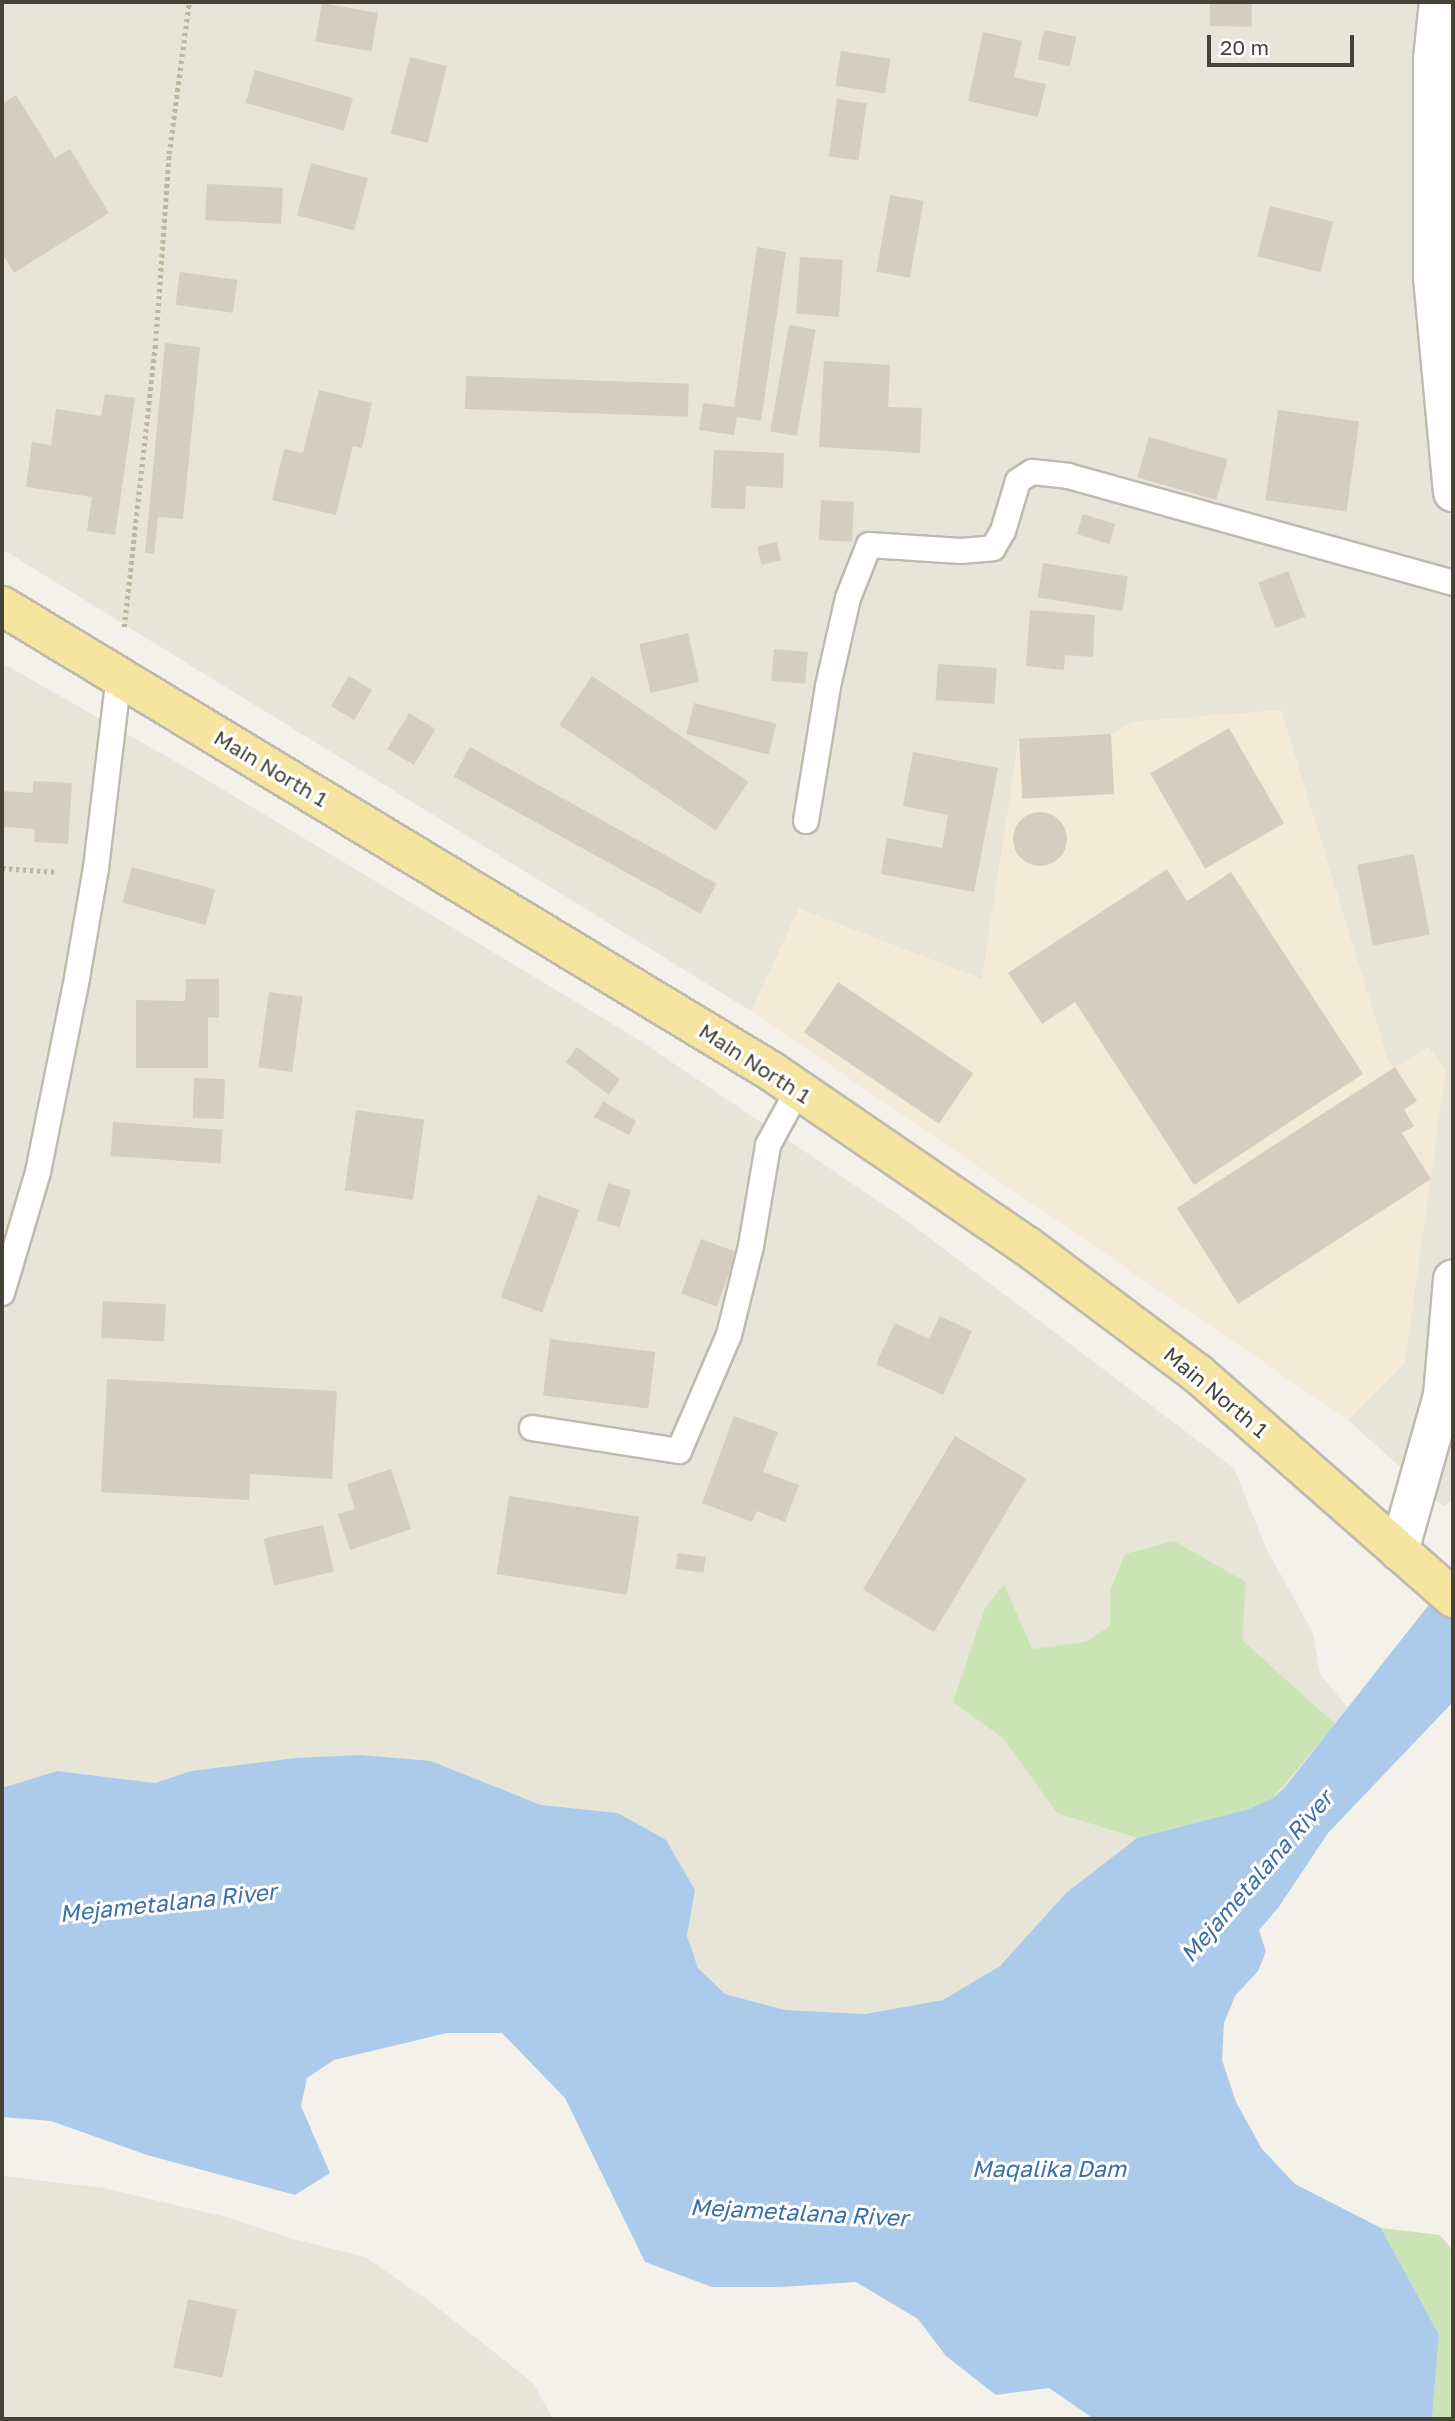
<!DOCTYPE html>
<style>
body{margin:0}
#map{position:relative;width:1455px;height:2421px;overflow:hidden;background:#f3f1ea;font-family:"Golos Text",sans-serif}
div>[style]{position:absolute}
.residential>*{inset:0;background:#e7e4d8}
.commercial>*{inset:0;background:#f3ead7}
.green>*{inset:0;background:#cbe4b6}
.water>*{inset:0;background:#accbea}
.building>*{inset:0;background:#d4cec0;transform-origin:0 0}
.round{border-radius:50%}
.path>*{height:4.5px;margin-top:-2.25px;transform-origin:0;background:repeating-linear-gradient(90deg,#bfb69f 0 3.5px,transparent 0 7px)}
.roads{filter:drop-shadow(2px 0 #bebaad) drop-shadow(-2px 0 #bebaad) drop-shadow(0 2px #bebaad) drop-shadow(0 -2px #bebaad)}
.lane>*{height:24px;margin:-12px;padding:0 12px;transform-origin:12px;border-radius:12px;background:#fff}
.street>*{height:38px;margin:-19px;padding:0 19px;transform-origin:19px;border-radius:19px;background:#fff}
.primary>*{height:38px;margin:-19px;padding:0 19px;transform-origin:19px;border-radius:19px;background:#f5e5a1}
span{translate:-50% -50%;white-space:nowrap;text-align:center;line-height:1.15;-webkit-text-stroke:6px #fff;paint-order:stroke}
.street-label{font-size:21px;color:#474238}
.water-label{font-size:23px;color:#3a70a9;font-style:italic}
.frame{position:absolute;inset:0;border:4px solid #474238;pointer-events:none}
.scale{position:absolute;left:1207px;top:35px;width:147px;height:32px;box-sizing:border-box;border:4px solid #474238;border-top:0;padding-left:9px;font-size:21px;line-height:24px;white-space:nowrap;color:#474238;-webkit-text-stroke:5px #fff;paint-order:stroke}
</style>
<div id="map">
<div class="residential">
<i style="clip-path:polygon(2px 2px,1453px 2px,1453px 1500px,1443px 1506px,1348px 1420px,1405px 1362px,1395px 1067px,1388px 1061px,1281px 710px,1132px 722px,1111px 734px,1019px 739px,982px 979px,799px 909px,751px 1011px,2px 549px)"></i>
<i style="clip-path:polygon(2px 663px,192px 771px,639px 1040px,899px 1215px,1234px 1468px,1266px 1548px,1313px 1633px,1320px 1674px,1348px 1708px,1286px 1786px,1249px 1809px,1137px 1838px,1066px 1893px,1000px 1966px,943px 2000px,865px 2014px,785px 2010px,725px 1994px,698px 1968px,687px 1936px,695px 1890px,618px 1813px,541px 1805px,431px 1761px,242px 1767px,191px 1771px,155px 1783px,57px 1771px,2px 1788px)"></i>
<i style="clip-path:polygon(2px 2176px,104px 2188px,230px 2218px,290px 2238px,365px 2257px,429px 2301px,533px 2383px,553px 2419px,2px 2419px)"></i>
</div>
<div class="commercial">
<i style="clip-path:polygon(1281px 710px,1388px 1061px,1395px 1067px,1428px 1047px,1446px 1069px,1405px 1362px,1348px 1420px,751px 1011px,799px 909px,982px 979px,1019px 739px,1111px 734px,1132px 722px)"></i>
</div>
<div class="green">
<i style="clip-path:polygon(1174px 1541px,1246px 1582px,1242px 1640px,1335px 1724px,1273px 1798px,1249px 1809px,1137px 1838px,1057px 1813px,1003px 1738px,953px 1702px,985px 1608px,1004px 1584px,1032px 1649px,1086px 1642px,1110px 1626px,1110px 1591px,1125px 1554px)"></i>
<i style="clip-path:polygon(1381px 2228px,1440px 2235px,1453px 2251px,1453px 2419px,1432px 2419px,1439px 2335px)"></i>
</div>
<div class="water">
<i style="clip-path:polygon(1453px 1574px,1453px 1702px,1328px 1833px,1278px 1908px,1259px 1930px,1266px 1952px,1258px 1971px,1235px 1996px,1224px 2023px,1222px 2060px,1236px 2102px,1262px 2149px,1295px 2184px,1381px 2228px,1439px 2335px,1432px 2419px,1094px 2419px,1049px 2388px,996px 2395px,946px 2356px,918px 2319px,856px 2282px,781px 2287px,712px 2287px,645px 2262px,565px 2098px,502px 2033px,447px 2033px,334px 2060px,307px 2078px,301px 2106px,330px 2173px,295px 2195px,147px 2155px,51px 2121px,2px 2117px,2px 1788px,57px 1771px,155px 1783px,191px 1771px,296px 1758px,361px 1755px,431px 1761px,541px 1805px,618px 1813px,666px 1840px,695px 1890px,687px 1936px,698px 1968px,725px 1994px,785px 2010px,865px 2014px,943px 2000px,1000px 1966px,1066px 1893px,1137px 1838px,1249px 1809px,1273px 1798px,1286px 1786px)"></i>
</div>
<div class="building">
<i style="left:1210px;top:2px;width:42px;height:24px;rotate:1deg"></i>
<i style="left:322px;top:3px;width:57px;height:39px;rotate:10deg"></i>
<i style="left:1044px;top:30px;width:33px;height:30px;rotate:12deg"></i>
<i style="clip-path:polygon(983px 32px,1022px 41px,1014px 77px,1046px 84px,1038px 117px,968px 101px)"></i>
<i style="left:841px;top:51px;width:50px;height:35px;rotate:9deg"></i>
<i style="left:410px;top:57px;width:38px;height:79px;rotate:14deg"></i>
<i style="left:255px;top:70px;width:102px;height:34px;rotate:16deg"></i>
<i style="clip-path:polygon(16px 95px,55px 158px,70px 149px,109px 213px,14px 273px,2px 253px,2px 104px)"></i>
<i style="left:837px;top:99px;width:30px;height:58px;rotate:8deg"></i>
<i style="left:311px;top:163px;width:59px;height:54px;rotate:15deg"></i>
<i style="left:207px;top:184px;width:76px;height:36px;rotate:3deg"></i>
<i style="left:890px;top:195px;width:34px;height:78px;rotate:10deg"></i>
<i style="left:1270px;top:206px;width:65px;height:52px;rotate:14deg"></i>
<i style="clip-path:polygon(757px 247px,786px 252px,761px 421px,737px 417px,734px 435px,699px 430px,703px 403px,734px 407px)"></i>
<i style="left:800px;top:257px;width:43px;height:57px;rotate:4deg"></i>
<i style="left:180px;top:272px;width:58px;height:33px;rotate:8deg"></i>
<i style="left:789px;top:325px;width:27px;height:108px;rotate:10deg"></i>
<i style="clip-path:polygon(165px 343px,200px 347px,183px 519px,158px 517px,154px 554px,145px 553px)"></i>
<i style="clip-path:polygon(824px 361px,890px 365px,888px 407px,922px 408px,920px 453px,819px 447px)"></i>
<i style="left:466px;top:376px;width:223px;height:33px;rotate:2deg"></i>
<i style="clip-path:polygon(319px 390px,372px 403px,362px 448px,353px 446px,336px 515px,272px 500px,284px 449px,303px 453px)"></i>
<i style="clip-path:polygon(105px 394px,135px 398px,115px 535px,87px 531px,92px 497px,26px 487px,32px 442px,51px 445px,56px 409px,101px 416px)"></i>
<i style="left:1278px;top:410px;width:82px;height:91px;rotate:8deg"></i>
<i style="left:1149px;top:437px;width:82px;height:42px;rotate:16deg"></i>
<i style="clip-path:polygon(714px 450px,784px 453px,783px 488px,746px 486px,745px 509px,711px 508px)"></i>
<i style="left:821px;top:500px;width:33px;height:40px;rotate:3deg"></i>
<i style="left:1083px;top:514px;width:34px;height:21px;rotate:17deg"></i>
<i style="left:777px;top:542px;width:19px;height:20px;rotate:78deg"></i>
<i style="left:1043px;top:563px;width:86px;height:35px;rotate:9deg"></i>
<i style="left:1288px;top:571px;width:49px;height:32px;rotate:69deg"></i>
<i style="clip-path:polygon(1030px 610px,1095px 615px,1093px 657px,1065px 655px,1064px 670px,1026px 666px)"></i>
<i style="left:688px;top:633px;width:50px;height:50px;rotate:77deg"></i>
<i style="left:774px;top:649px;width:34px;height:32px;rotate:5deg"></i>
<i style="left:938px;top:664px;width:59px;height:36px;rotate:4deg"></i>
<i style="left:349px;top:676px;width:27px;height:35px;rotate:31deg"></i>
<i style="left:592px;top:676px;width:189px;height:59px;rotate:34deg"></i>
<i style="left:694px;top:703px;width:85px;height:32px;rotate:14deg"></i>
<i style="left:409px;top:713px;width:31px;height:42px;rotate:31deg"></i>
<i style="left:1229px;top:728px;width:110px;height:91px;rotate:60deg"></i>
<i style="left:1111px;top:734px;width:60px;height:92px;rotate:87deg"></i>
<i style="left:470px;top:747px;width:282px;height:34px;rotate:29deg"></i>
<i style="clip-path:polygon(913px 752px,998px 768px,974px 892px,881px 874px,887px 838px,942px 848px,948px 815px,903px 806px)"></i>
<i style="clip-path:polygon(33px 781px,72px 783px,68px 844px,34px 842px,35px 829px,2px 827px,2px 791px,33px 793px)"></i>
<i class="round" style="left:1013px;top:812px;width:54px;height:54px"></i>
<i style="left:1414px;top:854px;width:82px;height:58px;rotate:79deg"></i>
<i style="left:132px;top:867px;width:86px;height:37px;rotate:15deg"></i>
<i style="clip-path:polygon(1167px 869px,1187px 901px,1231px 872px,1363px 1074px,1194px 1185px,1075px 1002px,1042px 1024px,1008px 973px)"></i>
<i style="clip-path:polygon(186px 979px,219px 979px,219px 1018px,208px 1017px,208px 1068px,136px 1068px,136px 1000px,185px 1001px)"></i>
<i style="left:838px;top:982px;width:163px;height:61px;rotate:34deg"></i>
<i style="left:269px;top:992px;width:34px;height:76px;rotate:8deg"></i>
<i style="left:577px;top:1047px;width:54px;height:19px;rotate:37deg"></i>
<i style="clip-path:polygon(1395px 1067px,1417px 1101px,1404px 1110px,1414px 1126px,1402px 1133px,1431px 1179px,1238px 1304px,1177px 1208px)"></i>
<i style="left:194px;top:1078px;width:31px;height:40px;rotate:2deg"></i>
<i style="clip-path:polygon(603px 1101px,636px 1121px,629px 1135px,594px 1117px)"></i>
<i style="left:356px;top:1110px;width:69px;height:81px;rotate:8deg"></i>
<i style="left:113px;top:1122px;width:110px;height:34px;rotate:4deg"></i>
<i style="left:608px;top:1183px;width:24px;height:39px;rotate:17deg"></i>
<i style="left:538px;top:1195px;width:44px;height:109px;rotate:20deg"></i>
<i style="left:701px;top:1239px;width:38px;height:58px;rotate:20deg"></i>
<i style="left:103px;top:1301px;width:63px;height:37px;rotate:3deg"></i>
<i style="clip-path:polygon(940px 1316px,972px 1331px,943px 1395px,876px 1364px,895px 1323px,929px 1339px)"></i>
<i style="left:550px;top:1339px;width:106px;height:57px;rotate:7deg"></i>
<i style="clip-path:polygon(107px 1379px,337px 1391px,332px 1479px,250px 1474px,249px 1500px,101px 1492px)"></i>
<i style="clip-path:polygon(734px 1416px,778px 1432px,763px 1472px,799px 1485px,785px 1522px,757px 1511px,752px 1522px,702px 1503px)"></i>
<i style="left:955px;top:1436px;width:83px;height:179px;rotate:31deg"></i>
<i style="clip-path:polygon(391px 1469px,411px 1529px,350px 1550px,338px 1514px,355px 1509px,347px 1484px)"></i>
<i style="left:509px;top:1496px;width:132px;height:79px;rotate:9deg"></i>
<i style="left:323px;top:1525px;width:48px;height:61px;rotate:77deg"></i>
<i style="left:678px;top:1553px;width:28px;height:16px;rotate:8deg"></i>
<i style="left:188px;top:2299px;width:50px;height:70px;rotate:12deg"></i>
</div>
<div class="path">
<i style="left:124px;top:627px;width:281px;rotate:-83.7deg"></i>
<i style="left:155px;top:348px;width:195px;rotate:-85.9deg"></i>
<i style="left:169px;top:154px;width:153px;rotate:-82.5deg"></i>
<i style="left:2px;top:868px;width:55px;rotate:4.2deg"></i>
</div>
<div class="roads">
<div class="lane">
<i style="left:806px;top:821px;width:137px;rotate:-80.7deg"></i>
<i style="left:828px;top:686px;width:90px;rotate:-77.2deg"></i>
<i style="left:848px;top:598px;width:57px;rotate:-68.4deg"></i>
<i style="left:869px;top:545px;width:92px;rotate:3.7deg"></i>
<i style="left:961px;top:551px;width:32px;rotate:-5deg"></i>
<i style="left:993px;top:548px;width:20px;rotate:-60deg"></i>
<i style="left:1003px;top:531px;width:52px;rotate:-73.3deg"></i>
<i style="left:1018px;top:481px;width:17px;rotate:-33deg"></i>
<i style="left:1032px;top:472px;width:36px;rotate:6deg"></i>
<i style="left:1068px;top:476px;width:400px;rotate:15.5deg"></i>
<i style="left:2px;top:1293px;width:126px;rotate:-73.4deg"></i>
<i style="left:38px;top:1172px;width:198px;rotate:-78.6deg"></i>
<i style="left:77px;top:978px;width:112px;rotate:-80.2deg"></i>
<i style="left:96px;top:868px;width:193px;rotate:-83.2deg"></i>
<i style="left:532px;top:1428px;width:149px;rotate:8.9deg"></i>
<i style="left:679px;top:1451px;width:126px;rotate:-66.7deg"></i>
<i style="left:729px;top:1335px;width:92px;rotate:-76.1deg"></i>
<i style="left:751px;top:1246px;width:102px;rotate:-80.4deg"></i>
<i style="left:768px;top:1145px;width:63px;rotate:-61.4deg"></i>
</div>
<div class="street">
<i style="left:1439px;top:2px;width:57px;rotate:96deg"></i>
<i style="left:1433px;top:59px;width:218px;rotate:90deg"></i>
<i style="left:1433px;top:277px;width:216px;rotate:84.7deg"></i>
<i style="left:1399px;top:1551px;width:161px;rotate:-74.2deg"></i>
<i style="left:1443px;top:1396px;width:117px;rotate:-85.1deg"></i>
</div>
<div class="primary">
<i style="left:2px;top:606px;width:899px;rotate:31.16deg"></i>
<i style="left:771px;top:1071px;width:310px;rotate:34.4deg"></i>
<i style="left:1027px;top:1246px;width:212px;rotate:36.8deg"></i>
<i style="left:1197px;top:1373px;width:341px;rotate:41.3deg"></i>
</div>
</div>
<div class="street-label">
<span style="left:271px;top:768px;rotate:31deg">Main North 1</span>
<span style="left:755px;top:1063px;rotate:33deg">Main North 1</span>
<span style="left:1216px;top:1392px;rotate:40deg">Main North 1</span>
</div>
<div class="water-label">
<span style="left:1256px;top:1876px;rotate:-49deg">Mejametalana River</span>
<span style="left:168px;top:1902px;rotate:-6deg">Mejametalana River</span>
<span style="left:1049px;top:2168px">Maqalika Dam</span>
<span style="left:799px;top:2212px;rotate:3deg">Mejametalana River</span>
</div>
<div class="frame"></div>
<div class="scale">20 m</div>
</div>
